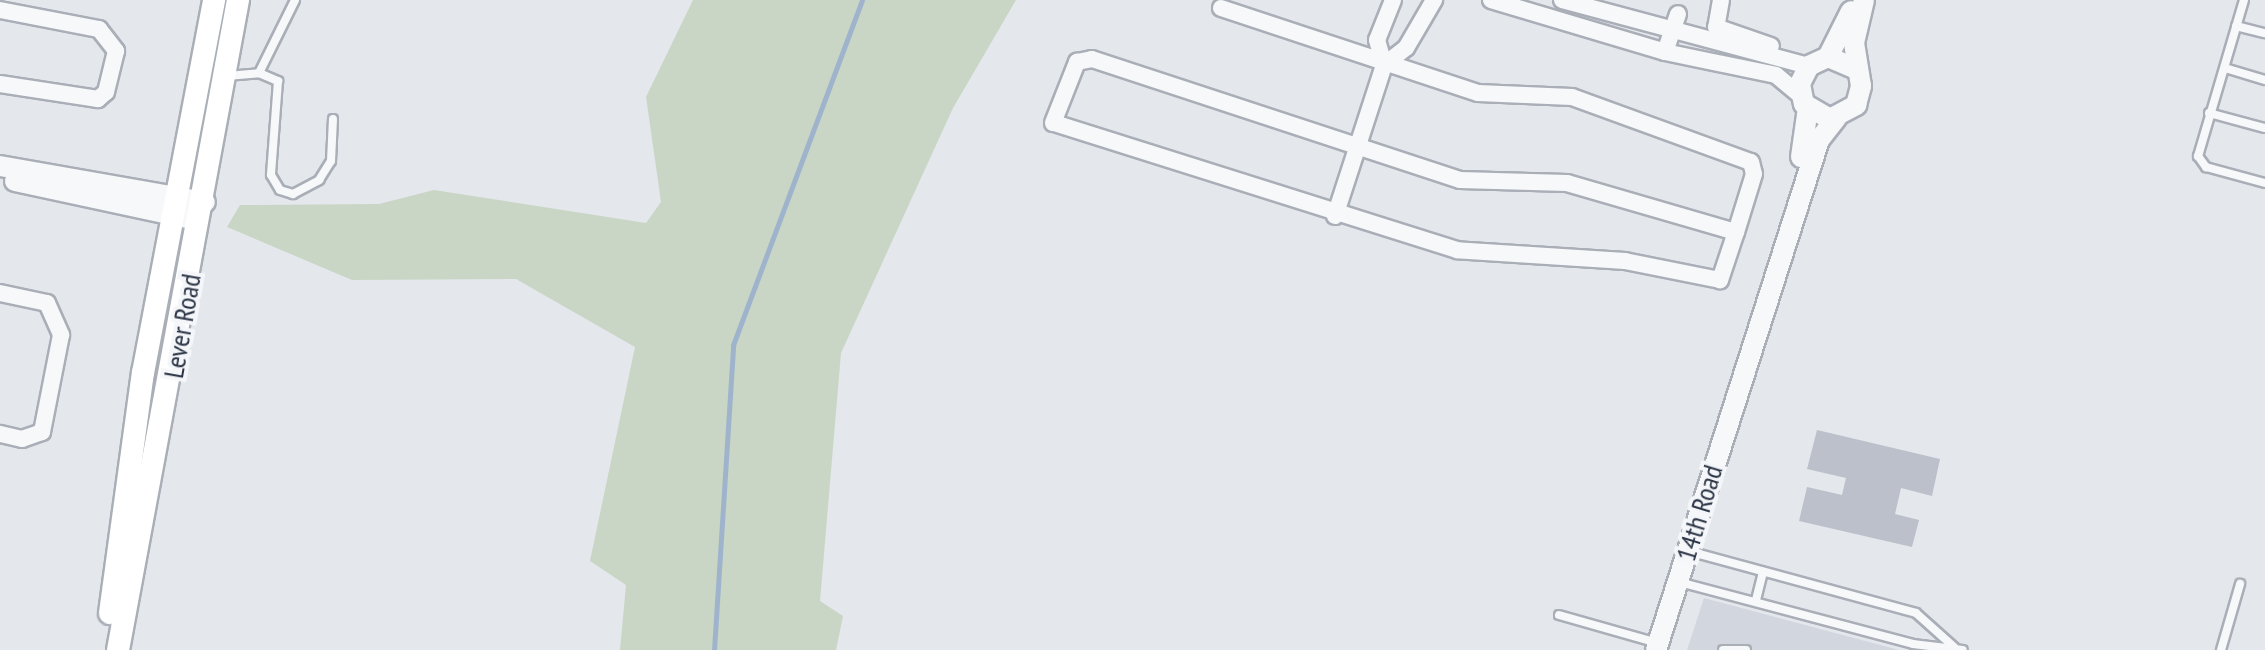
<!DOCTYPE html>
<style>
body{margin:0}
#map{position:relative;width:2265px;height:650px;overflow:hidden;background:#e4e7ec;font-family:"PT Sans Narrow",sans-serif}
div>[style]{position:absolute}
.built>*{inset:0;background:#d2d6de}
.green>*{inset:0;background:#c9d6c5}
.stream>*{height:5px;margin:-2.5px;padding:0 2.5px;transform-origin:2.5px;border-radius:2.5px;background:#9fb4cc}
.building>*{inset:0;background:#bbc0ca}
.roads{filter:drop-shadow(2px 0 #a9aeb7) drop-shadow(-2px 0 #a9aeb7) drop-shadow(0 2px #a9aeb7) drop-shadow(0 -2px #a9aeb7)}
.service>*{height:8px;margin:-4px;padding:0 4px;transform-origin:4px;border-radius:4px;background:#f7f8fa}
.minor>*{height:16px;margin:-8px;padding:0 8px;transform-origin:8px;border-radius:8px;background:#f7f8fa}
.tertiary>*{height:20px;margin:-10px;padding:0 10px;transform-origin:10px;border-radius:10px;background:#f7f8fa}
.secondary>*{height:22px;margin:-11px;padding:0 11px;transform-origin:11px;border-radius:11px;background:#fff}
span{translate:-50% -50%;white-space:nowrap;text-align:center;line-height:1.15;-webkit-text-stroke:8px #f4f6f9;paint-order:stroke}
.street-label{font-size:28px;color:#2b3445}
</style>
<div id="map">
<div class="built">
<i style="clip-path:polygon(1704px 598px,1899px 650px,1687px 650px)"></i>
</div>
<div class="green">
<i style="clip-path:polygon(693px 0,1016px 0,953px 108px,841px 353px,820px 601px,843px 616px,836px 650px,620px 650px,626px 585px,590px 561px,635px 347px,516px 279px,352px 280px,227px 227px,240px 205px,379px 204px,434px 190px,646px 223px,661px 202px,646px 97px)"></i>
</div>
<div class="stream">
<i style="left:714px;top:650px;width:306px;rotate:-86.4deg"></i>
<i style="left:733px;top:345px;width:368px;rotate:-69.5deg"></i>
</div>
<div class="building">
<i style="clip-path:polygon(1817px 430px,1940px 459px,1932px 496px,1901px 488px,1895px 514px,1919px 520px,1912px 547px,1799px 521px,1807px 487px,1842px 495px,1846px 478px,1807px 469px)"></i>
</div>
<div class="roads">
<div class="service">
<i style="left:2244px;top:0;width:163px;rotate:106.4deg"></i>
<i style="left:2198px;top:156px;width:14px;rotate:54deg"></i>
<i style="left:2206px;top:167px;width:61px;rotate:15.2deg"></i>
<i style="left:2236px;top:26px;width:30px;rotate:14deg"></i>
<i style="left:2225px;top:68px;width:42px;rotate:16.7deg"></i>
<i style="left:259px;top:73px;width:21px;rotate:23deg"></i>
<i style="left:278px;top:81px;width:94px;rotate:94.3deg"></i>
<i style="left:271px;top:175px;width:17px;rotate:59deg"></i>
<i style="left:280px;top:190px;width:14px;rotate:17deg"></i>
<i style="left:293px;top:194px;width:30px;rotate:-28deg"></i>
<i style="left:319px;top:180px;width:22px;rotate:-58deg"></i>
<i style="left:331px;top:161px;width:42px;rotate:-87.3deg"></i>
<i style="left:227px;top:76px;width:32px;rotate:-5deg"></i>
<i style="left:259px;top:73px;width:81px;rotate:-63.7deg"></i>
<i style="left:2209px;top:113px;width:58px;rotate:15deg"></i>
<i style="left:1688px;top:551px;width:236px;rotate:15.2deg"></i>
<i style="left:1916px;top:613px;width:51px;rotate:41.8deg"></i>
<i style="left:1679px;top:582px;width:242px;rotate:14.8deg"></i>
<i style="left:1913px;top:644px;width:50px;rotate:6.8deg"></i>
<i style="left:1756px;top:600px;width:29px;rotate:-76deg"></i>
<i style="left:1559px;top:615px;width:103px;rotate:15.8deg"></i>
<i style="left:1723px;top:650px;width:23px"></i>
<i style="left:2221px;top:650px;width:69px;rotate:-73.9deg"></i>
</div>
<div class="minor">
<i style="left:1393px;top:0;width:43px;rotate:111.8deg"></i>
<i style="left:1377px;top:40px;width:26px;rotate:74deg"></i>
<i style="left:1384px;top:65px;width:28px;rotate:-38deg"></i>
<i style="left:1406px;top:48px;width:56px;rotate:-59.7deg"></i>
<i style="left:1491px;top:0;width:182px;rotate:16.6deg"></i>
<i style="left:1665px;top:52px;width:113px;rotate:11.7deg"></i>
<i style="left:1776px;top:75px;width:31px;rotate:40deg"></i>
<i style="left:1562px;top:0;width:256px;rotate:15deg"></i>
<i style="left:1721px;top:0;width:27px;rotate:100deg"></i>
<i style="left:1716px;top:27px;width:58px;rotate:19.1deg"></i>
<i style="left:1221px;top:8px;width:271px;rotate:18.3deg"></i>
<i style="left:1478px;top:93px;width:94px;rotate:2.4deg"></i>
<i style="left:1572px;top:97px;width:190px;rotate:20deg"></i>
<i style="left:1751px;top:162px;width:12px;rotate:76deg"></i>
<i style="left:1754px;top:174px;width:61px;rotate:107.2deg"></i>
<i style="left:1736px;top:232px;width:51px;rotate:108.4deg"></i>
<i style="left:1720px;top:280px;width:97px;rotate:-168.7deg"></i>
<i style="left:1625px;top:261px;width:168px;rotate:-176.3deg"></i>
<i style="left:1457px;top:250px;width:423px;rotate:-162.5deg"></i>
<i style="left:1053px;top:123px;width:66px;rotate:-68.5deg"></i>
<i style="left:1077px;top:62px;width:15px;rotate:-11deg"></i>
<i style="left:1092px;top:59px;width:387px;rotate:18.2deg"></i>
<i style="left:1460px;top:180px;width:107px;rotate:1.6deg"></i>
<i style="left:1567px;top:183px;width:176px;rotate:16.2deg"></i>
<i style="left:0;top:10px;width:101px;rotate:10.9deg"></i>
<i style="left:99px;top:29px;width:28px;rotate:52deg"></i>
<i style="left:116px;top:51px;width:42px;rotate:103.7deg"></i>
<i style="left:106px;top:92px;width:11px;rotate:139deg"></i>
<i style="left:98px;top:99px;width:99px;rotate:-171.3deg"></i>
<i style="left:1665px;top:52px;width:40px;rotate:-71.1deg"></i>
<i style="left:1335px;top:216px;width:159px;rotate:-72deg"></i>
<i style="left:0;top:293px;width:48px;rotate:12deg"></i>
<i style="left:47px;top:303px;width:35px;rotate:66deg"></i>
<i style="left:61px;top:335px;width:99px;rotate:101.1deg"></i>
<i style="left:42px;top:432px;width:21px;rotate:161deg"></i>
<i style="left:22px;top:439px;width:23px;rotate:-167deg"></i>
</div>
<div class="tertiary">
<i style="left:1828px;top:57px;width:51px;rotate:-63.4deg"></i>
<i style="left:1854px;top:68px;width:28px;rotate:-157deg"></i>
<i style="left:1828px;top:57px;width:21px;rotate:155deg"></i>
<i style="left:1809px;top:66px;width:20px;rotate:117deg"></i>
<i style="left:1800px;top:84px;width:20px;rotate:79deg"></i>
<i style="left:1804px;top:104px;width:30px;rotate:30deg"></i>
<i style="left:1830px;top:119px;width:30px;rotate:-28deg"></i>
<i style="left:1856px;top:105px;width:20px;rotate:-75deg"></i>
<i style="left:1861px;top:86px;width:44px;rotate:-99.2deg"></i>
<i style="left:1854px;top:43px;width:44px;rotate:-76.9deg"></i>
<i style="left:1801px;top:157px;width:49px;rotate:-81.9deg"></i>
<i style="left:0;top:166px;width:208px;rotate:10deg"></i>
<i style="left:15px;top:181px;width:176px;rotate:12.1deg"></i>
<i style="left:1656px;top:650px;width:535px;rotate:-72.28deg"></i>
<i style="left:1819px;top:140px;width:28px;rotate:-52deg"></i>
</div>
<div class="secondary">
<i style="left:110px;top:613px;width:242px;rotate:-82.2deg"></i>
<i style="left:143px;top:373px;width:380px;rotate:-79.2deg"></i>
<i style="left:118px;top:650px;width:661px;rotate:-79.54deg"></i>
</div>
</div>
<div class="street-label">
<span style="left:182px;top:326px;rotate:-80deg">Lever Road</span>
<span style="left:1699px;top:513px;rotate:-73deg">14th Road</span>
</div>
</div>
